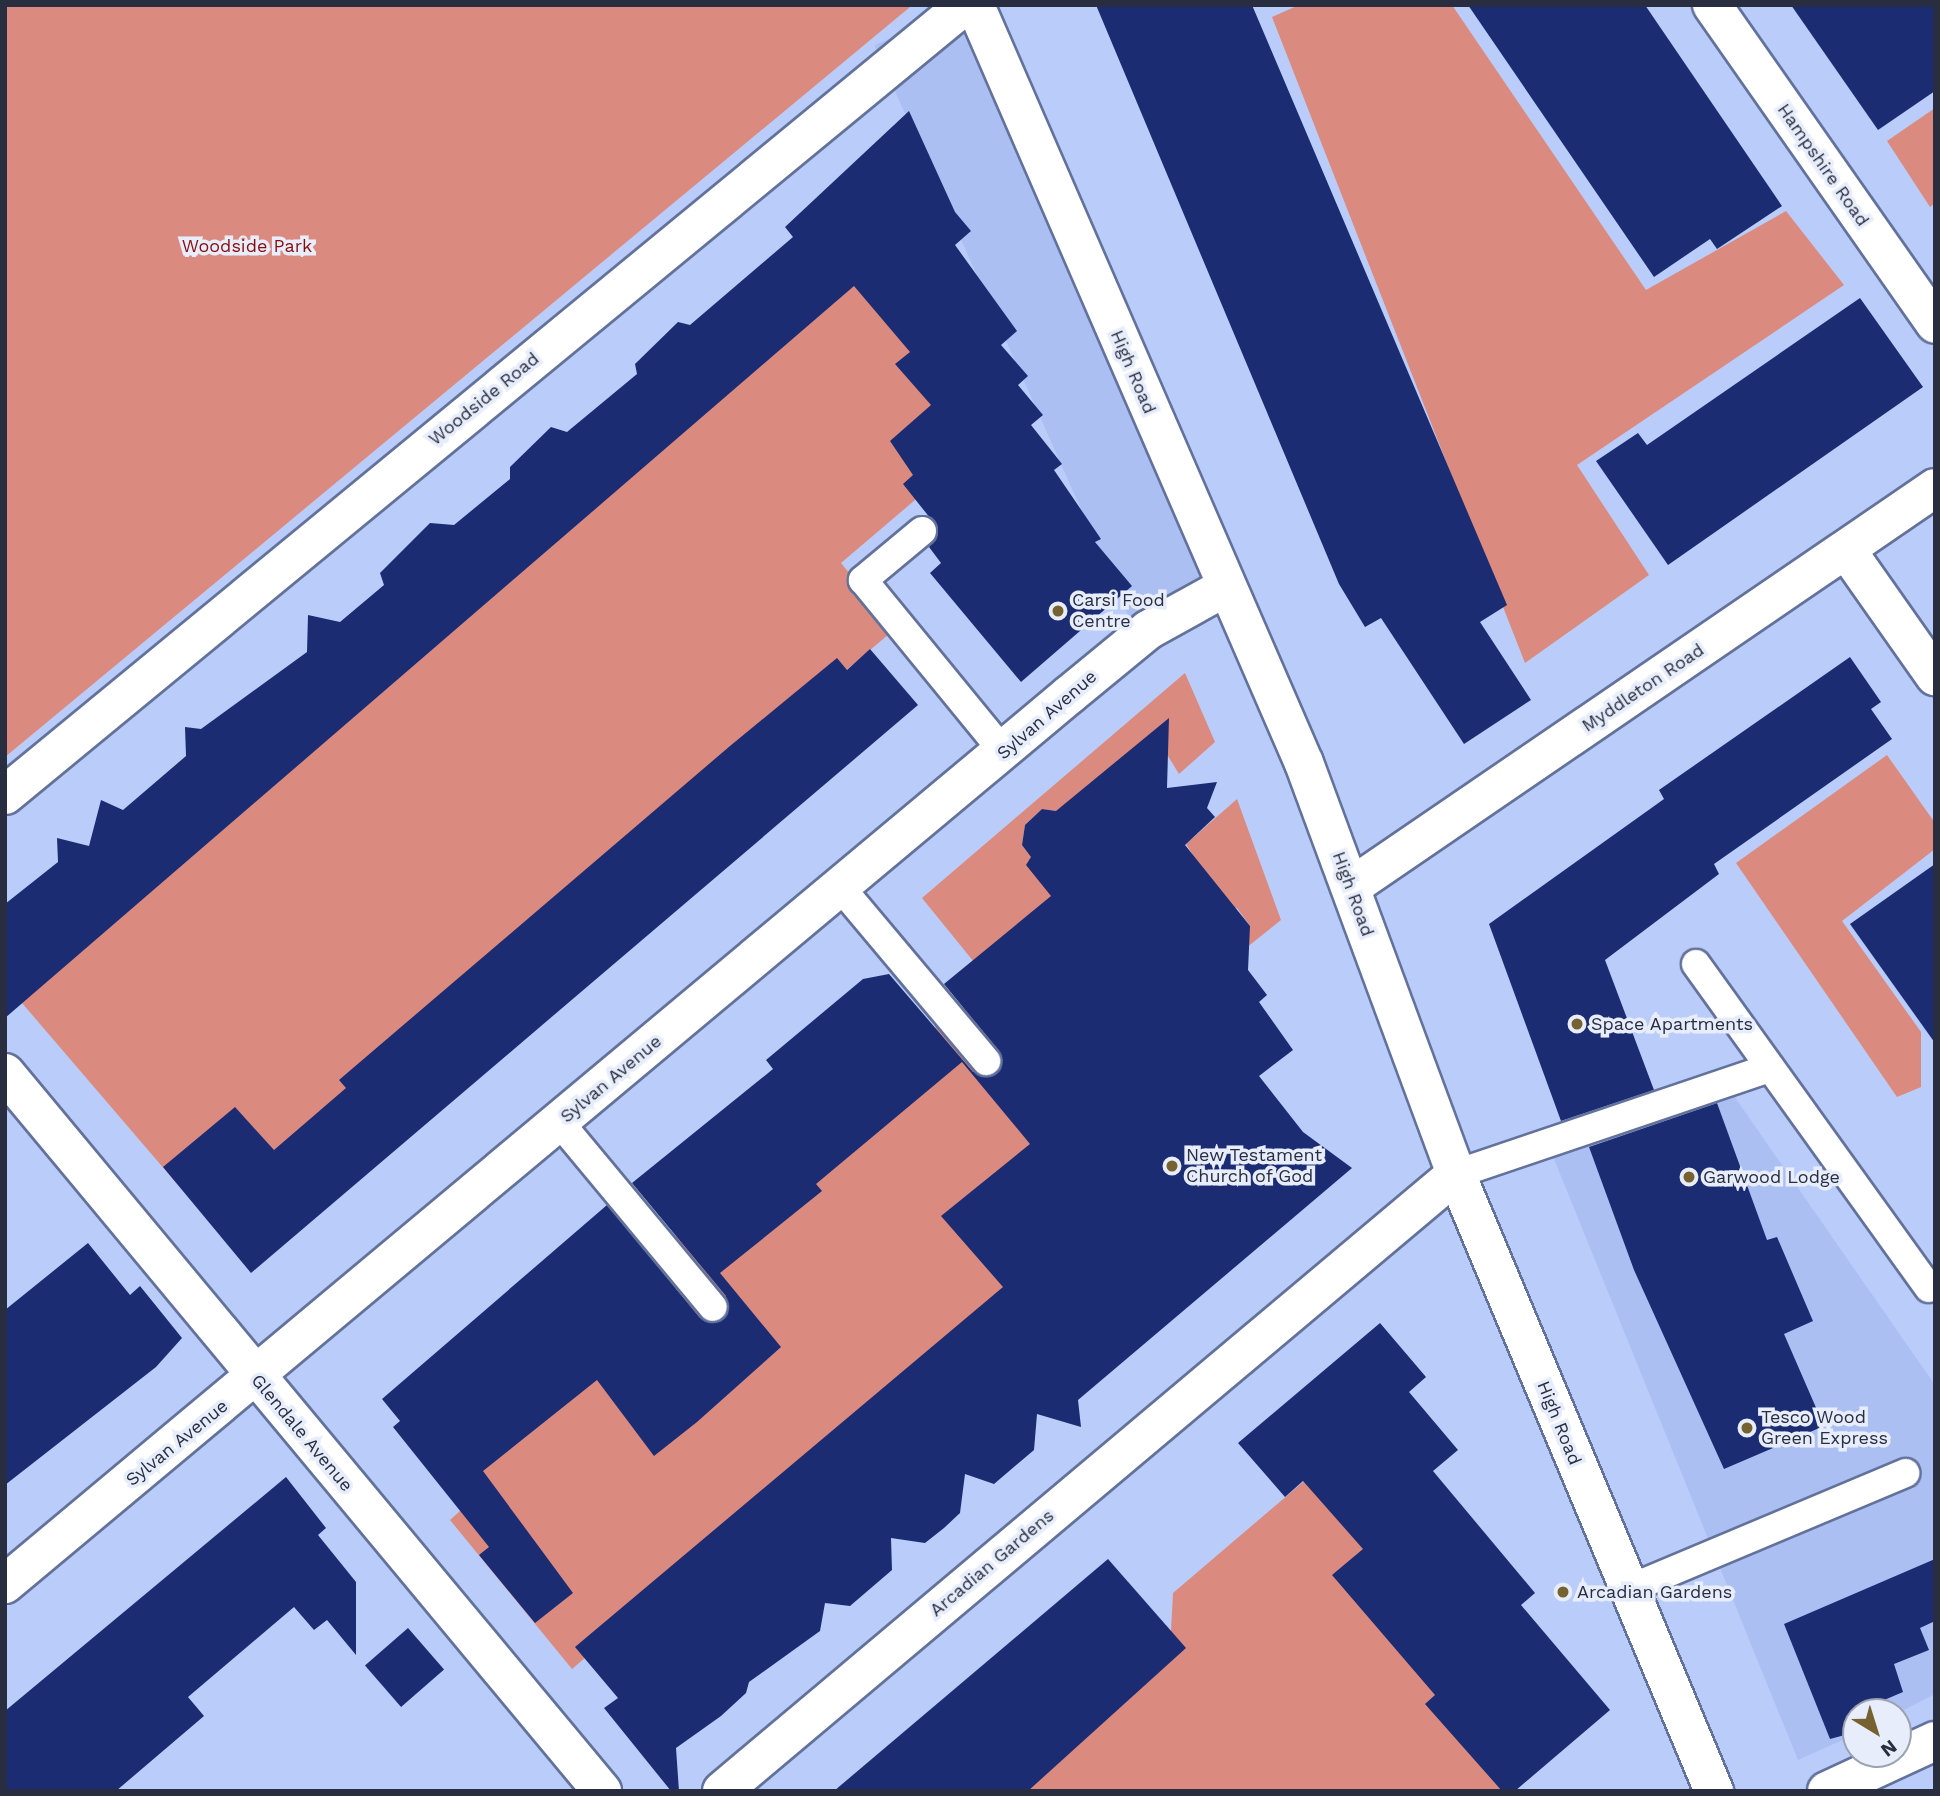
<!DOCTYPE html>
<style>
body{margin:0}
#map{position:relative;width:1940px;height:1796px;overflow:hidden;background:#baccf9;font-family:"Work Sans",sans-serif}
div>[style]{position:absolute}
.built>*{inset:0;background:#abbff3;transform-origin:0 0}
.green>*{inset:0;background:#db8a7f}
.building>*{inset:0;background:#1b2c73;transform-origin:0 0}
.roads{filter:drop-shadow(2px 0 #63729b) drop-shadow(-2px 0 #63729b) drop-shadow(0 2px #63729b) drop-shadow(0 -2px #63729b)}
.service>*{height:28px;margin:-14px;padding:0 14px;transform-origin:14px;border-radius:14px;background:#fff}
.minor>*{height:38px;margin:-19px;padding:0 19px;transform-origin:19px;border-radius:19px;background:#fff}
.primary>*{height:38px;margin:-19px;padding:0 19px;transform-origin:19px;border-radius:19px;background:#fff}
.dots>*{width:19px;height:19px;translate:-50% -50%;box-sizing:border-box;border:4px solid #e8edfb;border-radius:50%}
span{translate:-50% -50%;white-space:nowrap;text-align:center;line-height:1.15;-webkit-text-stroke:7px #e8edfb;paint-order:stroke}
.street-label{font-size:18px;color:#282e40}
.park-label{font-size:18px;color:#870d0c}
.poi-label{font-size:18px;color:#282e40}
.left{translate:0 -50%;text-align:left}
.frame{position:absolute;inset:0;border:7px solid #282e40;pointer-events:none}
.north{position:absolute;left:1842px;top:1698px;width:70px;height:70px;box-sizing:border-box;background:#e8edfb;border:2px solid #9ba1b0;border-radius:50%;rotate:142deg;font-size:19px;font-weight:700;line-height:28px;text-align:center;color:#282e40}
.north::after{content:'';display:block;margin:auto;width:24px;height:32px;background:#766231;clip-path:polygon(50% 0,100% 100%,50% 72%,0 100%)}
</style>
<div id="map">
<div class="built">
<i style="left:965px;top:5px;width:638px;height:99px;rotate:66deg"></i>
<i style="clip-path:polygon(1734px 1096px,1935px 1385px,1935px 1694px,1898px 1713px,1856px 1712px,1856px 1734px,1798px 1760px,1554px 1159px,1562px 1137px)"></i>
</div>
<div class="green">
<i style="clip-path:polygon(5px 5px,909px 5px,910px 7px,5px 757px)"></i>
<i style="clip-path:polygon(1299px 5px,1452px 5px,1646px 290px,1786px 211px,1844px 285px,1577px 465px,1649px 575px,1525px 663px,1272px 17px)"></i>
<i style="clip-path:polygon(1935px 108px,1935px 203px,1930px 207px,1887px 141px)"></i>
<i style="clip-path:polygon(841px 270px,896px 325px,941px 407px,930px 476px,915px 500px,841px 563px,895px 629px,202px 1213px,16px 996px)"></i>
<i style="clip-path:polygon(1185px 673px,1215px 742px,1179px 774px,1157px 738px,1056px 811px,1042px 809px,1025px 825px,1022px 845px,1074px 911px,1015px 1291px,572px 1669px,450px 1520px,469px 1503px,421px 1441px,991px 983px,922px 898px)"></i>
<i style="clip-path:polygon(1887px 755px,1935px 823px,1935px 849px,1842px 921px,1921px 1032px,1921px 1087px,1897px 1097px,1736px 863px)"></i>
<i style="clip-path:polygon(1237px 799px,1281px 920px,1236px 956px,1250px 926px,1237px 908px,1227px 910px,1186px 844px)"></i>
<i style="clip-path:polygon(1344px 1447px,1514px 1791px,983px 1791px,1171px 1631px,1173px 1593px)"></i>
</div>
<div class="building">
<i style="clip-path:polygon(1096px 5px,1252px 5px,1507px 605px,1480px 622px,1531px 700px,1464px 744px,1381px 618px,1365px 627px,1339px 584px)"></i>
<i style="clip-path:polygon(1468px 5px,1645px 5px,1782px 206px,1717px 249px,1710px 239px,1654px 277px)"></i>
<i style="clip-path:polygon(1791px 5px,1935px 5px,1935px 91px,1878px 130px)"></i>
<i style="clip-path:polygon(909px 111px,955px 212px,971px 231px,955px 245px,1017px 331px,1001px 345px,1028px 376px,1018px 385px,1043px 415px,1031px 425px,1062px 464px,1054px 470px,1101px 539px,1095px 542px,1132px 586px,1021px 682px,930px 573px,941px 563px,929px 547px,938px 528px,903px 484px,913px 475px,890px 441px,931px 405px,895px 364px,910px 352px,854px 286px,5px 1018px,5px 904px,58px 862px,57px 838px,89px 846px,101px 800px,123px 810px,186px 756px,185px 727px,201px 729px,307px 652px,308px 615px,340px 622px,384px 585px,380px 573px,430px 523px,454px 525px,510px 479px,510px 467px,551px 427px,567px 432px,637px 374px,635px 364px,678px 322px,690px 325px,793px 237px,785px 227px)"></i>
<i style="clip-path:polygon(1860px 298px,1923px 387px,1668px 565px,1596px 461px,1638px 433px,1647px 445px)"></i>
<i style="clip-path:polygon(870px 649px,918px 705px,251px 1273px,163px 1167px,235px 1107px,274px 1150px,346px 1088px,339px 1080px,730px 746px,837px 658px,847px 670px)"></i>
<i style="clip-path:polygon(1850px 657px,1881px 702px,1871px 709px,1892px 739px,1714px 864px,1719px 874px,1605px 960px,1654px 1090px,1561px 1121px,1489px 924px,1664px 799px,1659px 790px)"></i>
<i style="clip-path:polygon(1169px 718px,1167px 788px,1217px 782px,1207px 808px,1215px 817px,1185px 845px,1250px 926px,1248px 970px,1267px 995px,1259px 1002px,1293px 1050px,1259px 1076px,1303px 1132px,1352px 1168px,1078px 1400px,1081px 1427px,1037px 1414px,1034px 1450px,994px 1484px,965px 1474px,960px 1513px,944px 1528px,925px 1543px,891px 1538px,892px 1570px,850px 1606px,825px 1603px,820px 1631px,749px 1682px,746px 1693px,721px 1716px,676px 1748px,679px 1791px,671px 1791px,604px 1708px,618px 1698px,575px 1647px,1003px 1287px,941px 1216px,1030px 1144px,962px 1062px,816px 1184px,822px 1191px,720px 1273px,781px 1347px,697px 1422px,654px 1456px,597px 1380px,483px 1471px,573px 1593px,535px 1623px,479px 1555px,489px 1547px,393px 1427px,400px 1421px,382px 1399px,607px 1205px,700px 1318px,724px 1319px,726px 1296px,632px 1183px,773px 1069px,766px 1060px,863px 979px,889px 974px,973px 1072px,997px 1073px,999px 1051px,944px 984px,1051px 896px,1026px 865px,1031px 857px,1022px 845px,1025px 825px,1042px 809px,1056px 811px)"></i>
<i style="clip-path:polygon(1935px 864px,1935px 1043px,1850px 924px)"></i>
<i style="clip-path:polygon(1717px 1103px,1767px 1240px,1777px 1237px,1813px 1321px,1784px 1334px,1824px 1426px,1724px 1469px,1634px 1270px,1589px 1147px)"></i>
<i style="clip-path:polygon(88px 1243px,130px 1295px,140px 1286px,182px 1338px,156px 1367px,5px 1485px,5px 1310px)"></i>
<i style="clip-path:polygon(1380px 1323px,1426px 1377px,1409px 1392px,1458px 1450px,1433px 1471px,1535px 1593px,1521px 1605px,1610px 1710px,1515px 1791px,1502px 1791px,1425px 1704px,1435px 1695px,1332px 1575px,1363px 1549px,1303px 1481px,1285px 1497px,1238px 1443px)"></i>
<i style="clip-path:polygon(286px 1477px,326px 1528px,318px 1535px,356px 1582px,356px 1655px,327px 1620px,314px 1630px,294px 1607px,188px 1697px,204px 1716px,116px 1791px,5px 1791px,5px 1711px)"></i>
<i style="clip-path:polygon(1108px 1559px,1186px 1648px,1028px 1791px,834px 1791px)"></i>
<i style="clip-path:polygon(1935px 1559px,1935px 1621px,1920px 1628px,1929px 1650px,1894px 1664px,1903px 1692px,1856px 1712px,1856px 1732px,1830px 1739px,1784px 1624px)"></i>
<i style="left:408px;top:1628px;width:55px;height:57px;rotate:49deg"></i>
</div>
<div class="roads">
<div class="service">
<i style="left:922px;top:531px;width:77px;rotate:140.3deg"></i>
<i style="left:863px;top:580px;width:222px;rotate:50.7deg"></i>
<i style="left:841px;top:888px;width:226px;rotate:50deg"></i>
<i style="left:1696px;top:964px;width:399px;rotate:54.3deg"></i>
<i style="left:560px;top:1123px;width:239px;rotate:50.3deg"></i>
<i style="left:1456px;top:1174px;width:331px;rotate:-18.7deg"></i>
<i style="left:1627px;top:1590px;width:302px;rotate:-22.8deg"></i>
</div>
<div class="minor">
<i style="left:1712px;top:5px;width:389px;rotate:55deg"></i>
<i style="left:1847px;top:551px;width:153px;rotate:54.9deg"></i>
<i style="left:5px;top:795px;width:1243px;rotate:-39.45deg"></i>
<i style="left:1351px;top:887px;width:707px;rotate:-34.34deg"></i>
<i style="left:5px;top:1073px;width:934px;rotate:50.26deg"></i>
<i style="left:5px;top:1584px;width:1387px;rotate:-39.88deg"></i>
<i style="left:1069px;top:695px;width:102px;rotate:-39.4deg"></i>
<i style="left:1148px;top:630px;width:89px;rotate:-28.9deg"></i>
<i style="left:722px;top:1791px;width:959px;rotate:-40.05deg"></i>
<i style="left:1827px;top:1791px;width:119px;rotate:-24.8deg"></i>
</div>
<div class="primary">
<i style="left:975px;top:5px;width:826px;rotate:66.54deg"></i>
<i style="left:1304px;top:763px;width:438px;rotate:69.7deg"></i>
<i style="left:1456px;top:1174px;width:669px;rotate:67.31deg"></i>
</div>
</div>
<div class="dots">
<i style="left:1058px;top:611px;background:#766231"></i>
<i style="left:1577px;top:1024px;background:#766231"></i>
<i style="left:1172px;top:1166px;background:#766231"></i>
<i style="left:1689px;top:1177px;background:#766231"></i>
<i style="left:1747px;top:1428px;background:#766231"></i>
<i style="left:1563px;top:1592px;background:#766231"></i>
</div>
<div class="street-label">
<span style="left:1823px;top:165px;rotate:55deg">Hampshire Road</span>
<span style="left:1133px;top:372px;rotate:67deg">High Road</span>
<span style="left:484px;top:399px;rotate:-39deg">Woodside Road</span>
<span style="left:1643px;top:688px;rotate:-34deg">Myddleton Road</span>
<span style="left:1047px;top:715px;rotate:-41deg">Sylvan Avenue</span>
<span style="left:1353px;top:894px;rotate:70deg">High Road</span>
<span style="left:611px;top:1079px;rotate:-40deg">Sylvan Avenue</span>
<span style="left:1559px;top:1423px;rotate:68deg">High Road</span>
<span style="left:302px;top:1433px;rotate:50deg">Glendale Avenue</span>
<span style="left:177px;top:1443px;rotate:-39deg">Sylvan Avenue</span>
<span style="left:992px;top:1563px;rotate:-40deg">Arcadian Gardens</span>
</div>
<div class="park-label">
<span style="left:247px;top:246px">Woodside Park</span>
</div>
<div class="poi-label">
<span class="left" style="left:1072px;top:611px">Carsi Food<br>Centre</span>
<span class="left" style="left:1591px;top:1024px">Space Apartments</span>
<span class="left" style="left:1186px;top:1166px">New Testament<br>Church of God</span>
<span class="left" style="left:1703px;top:1177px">Garwood Lodge</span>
<span class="left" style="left:1761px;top:1428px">Tesco Wood<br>Green Express</span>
<span class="left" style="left:1577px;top:1592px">Arcadian Gardens</span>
</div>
<div class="frame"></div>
<div class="north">N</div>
</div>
